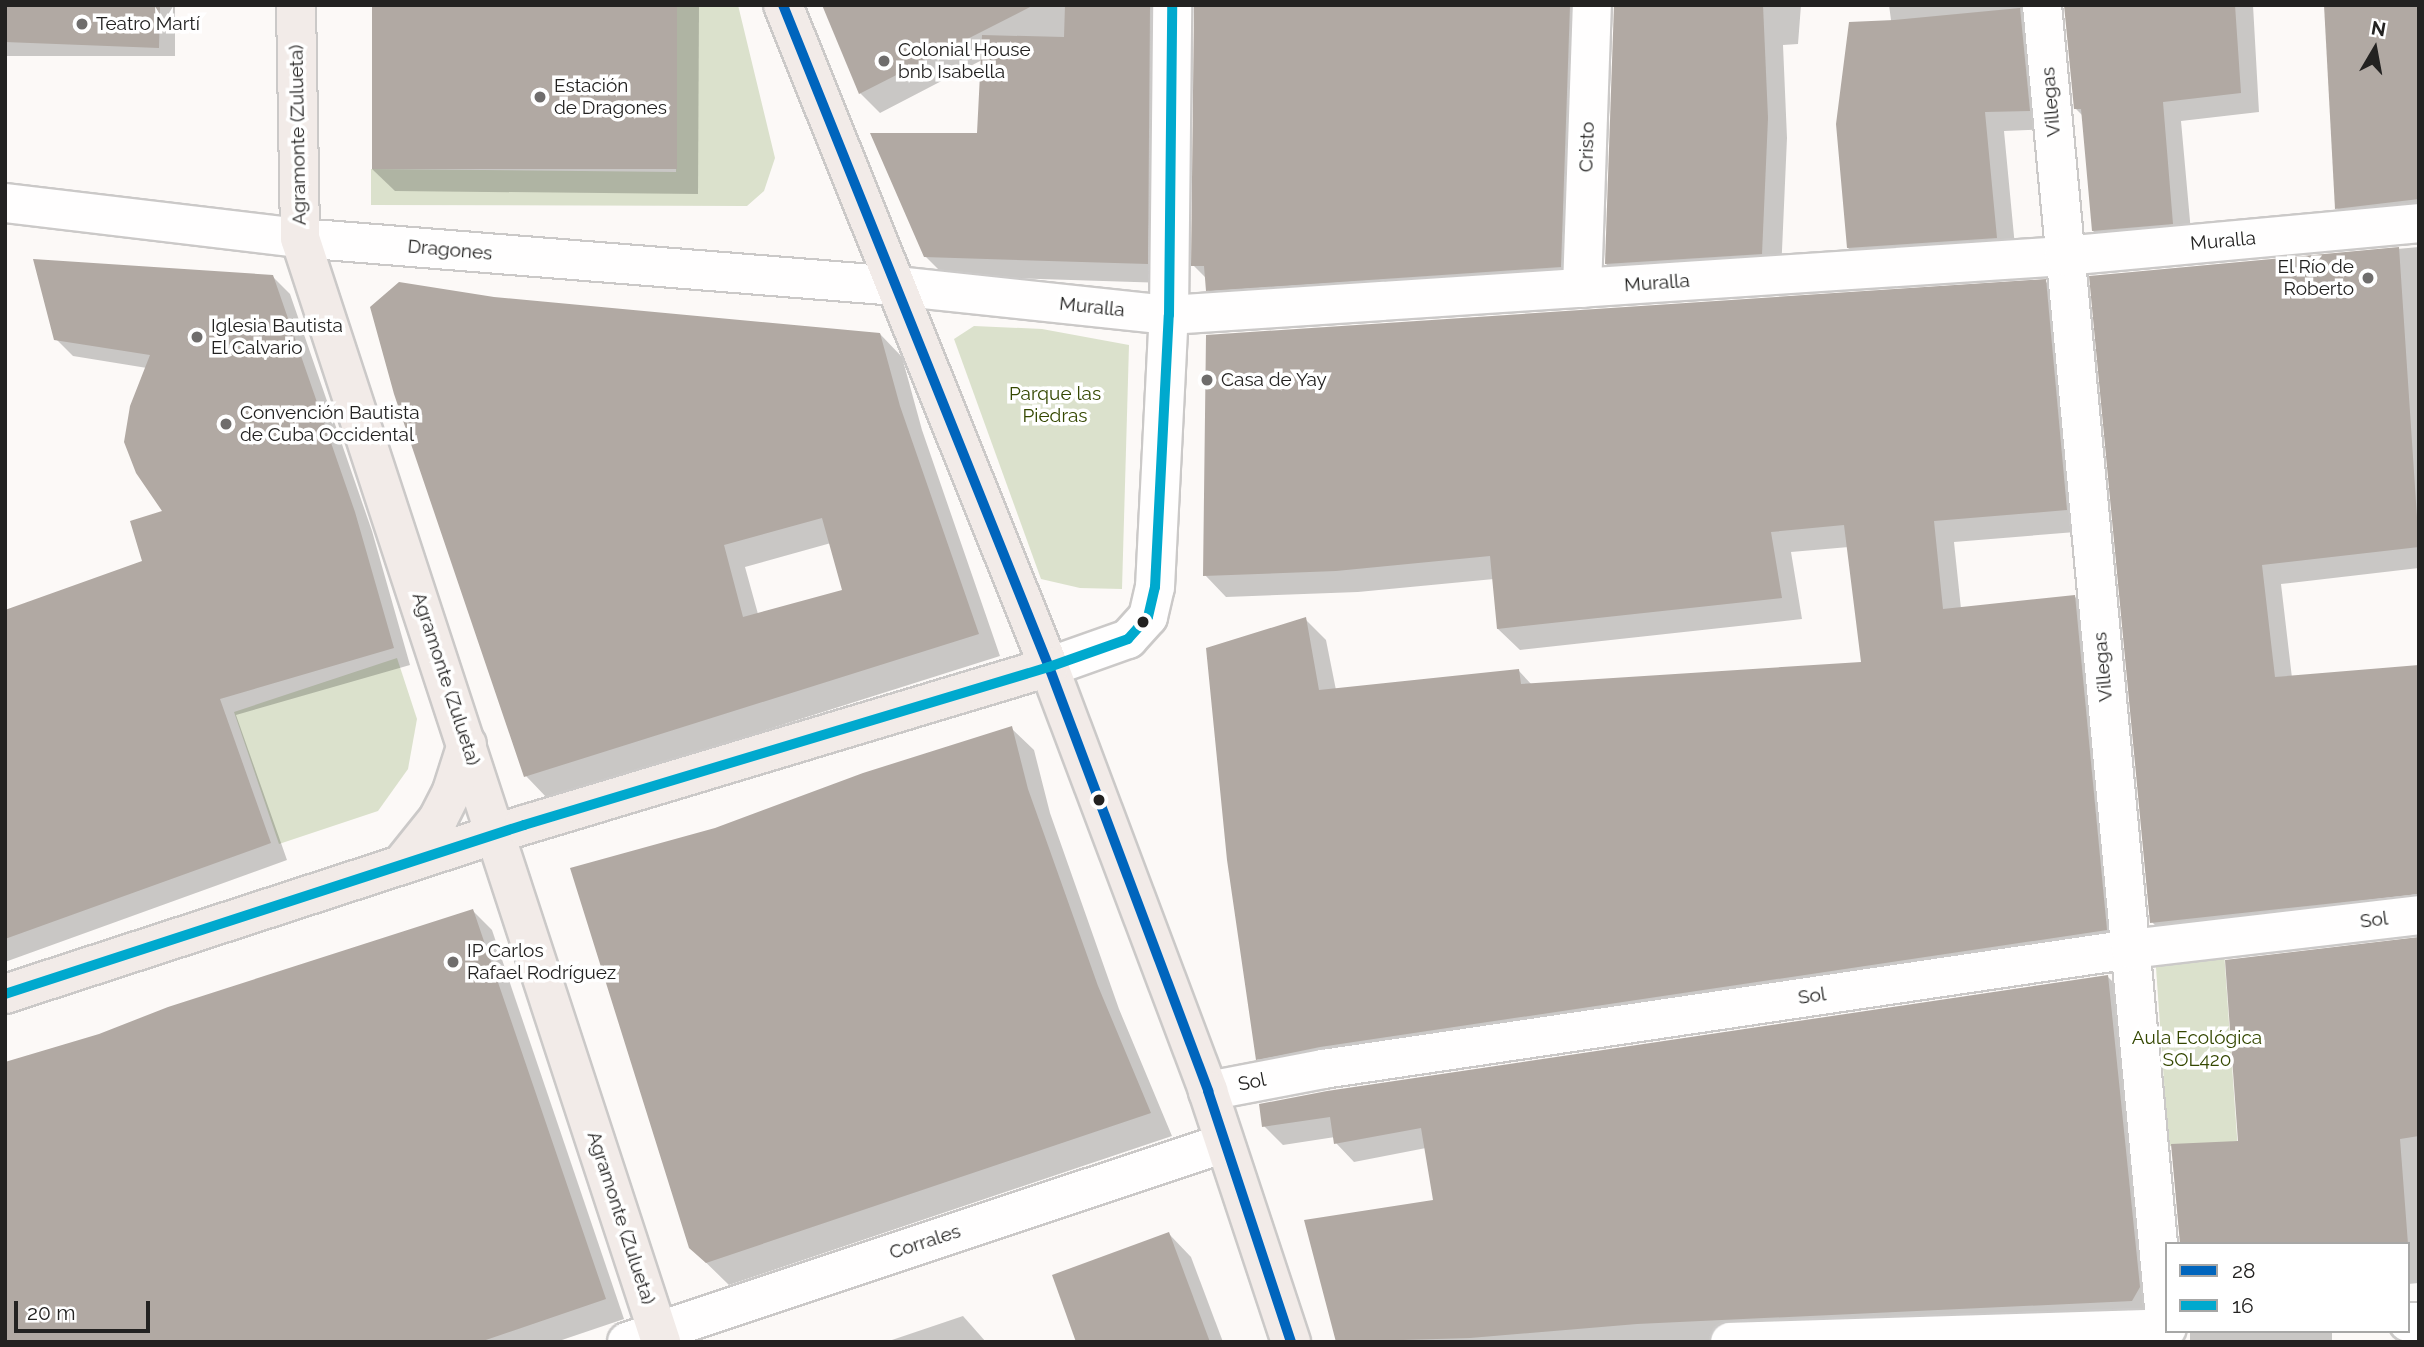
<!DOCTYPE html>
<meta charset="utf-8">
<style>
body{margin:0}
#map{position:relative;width:2424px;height:1347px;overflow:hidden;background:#fcf9f7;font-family:Raleway,sans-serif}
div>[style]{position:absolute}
.green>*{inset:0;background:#dbe1cc;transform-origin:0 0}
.shadow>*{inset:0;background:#0003;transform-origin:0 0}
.building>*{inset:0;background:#b1a9a3;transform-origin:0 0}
.roads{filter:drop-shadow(2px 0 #cbc9c8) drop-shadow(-2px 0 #cbc9c8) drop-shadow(0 2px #cbc9c8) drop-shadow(0 -2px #cbc9c8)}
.street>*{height:38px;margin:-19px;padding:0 19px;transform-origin:19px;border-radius:19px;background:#fffefe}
.secondary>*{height:38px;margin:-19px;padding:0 19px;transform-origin:19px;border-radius:19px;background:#fffefe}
.primary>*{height:38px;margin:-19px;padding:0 19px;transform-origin:19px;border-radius:19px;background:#f2ebe8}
.bus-1>*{height:10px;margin:-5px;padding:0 5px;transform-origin:5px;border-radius:5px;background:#0065bd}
.bus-2>*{height:10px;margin:-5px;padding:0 5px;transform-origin:5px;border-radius:5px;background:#00a9ce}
.dots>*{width:19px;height:19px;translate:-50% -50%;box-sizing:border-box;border:4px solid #fff;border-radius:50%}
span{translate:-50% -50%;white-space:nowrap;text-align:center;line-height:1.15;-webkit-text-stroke:7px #fff;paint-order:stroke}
.poi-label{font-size:19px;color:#232221}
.left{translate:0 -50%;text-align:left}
.right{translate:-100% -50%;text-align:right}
.street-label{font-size:19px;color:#232221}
.park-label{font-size:19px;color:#344700}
.frame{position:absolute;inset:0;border:7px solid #232221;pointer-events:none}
.legend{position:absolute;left:2165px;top:1242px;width:245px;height:91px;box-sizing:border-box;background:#fff;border:2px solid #a7a7a6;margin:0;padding:9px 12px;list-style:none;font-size:21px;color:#232221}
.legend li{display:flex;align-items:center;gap:14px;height:35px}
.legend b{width:35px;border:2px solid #a7a7a6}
.north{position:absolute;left:2340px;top:14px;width:70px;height:70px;-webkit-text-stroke:5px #fff;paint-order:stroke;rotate:10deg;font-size:19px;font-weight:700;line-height:28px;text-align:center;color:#232221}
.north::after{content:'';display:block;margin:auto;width:24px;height:32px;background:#232221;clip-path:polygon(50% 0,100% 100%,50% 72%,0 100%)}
.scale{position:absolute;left:14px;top:1301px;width:136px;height:32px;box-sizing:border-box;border:4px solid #232221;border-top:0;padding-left:9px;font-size:21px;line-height:24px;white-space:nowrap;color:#232221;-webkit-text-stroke:5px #fff;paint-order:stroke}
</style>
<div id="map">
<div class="green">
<i style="clip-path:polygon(677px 5px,738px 5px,775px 158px,764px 191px,747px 206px,371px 205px,371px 169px,676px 172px)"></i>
<i style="clip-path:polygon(974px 326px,1042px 329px,1129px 345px,1122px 589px,1080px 588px,1041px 579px,954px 339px)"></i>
<i style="clip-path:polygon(397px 658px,417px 719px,408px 769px,378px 811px,279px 844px,234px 712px)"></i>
<i style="left:2224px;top:951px;width:191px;height:69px;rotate:86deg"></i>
</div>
<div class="shadow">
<i style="left:5px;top:5px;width:170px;height:51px"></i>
<i style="clip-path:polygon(373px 5px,699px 5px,698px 194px,395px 191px,372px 169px)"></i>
<i style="clip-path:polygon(824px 5px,1181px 5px,1166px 283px,945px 276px,925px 256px,979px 135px,982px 60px,880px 113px,860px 93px)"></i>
<i style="clip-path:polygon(1196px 5px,1601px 5px,1580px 286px,1227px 309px,1208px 290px,1207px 279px,1193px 265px)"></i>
<i style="clip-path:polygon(1616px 5px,1801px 5px,1798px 44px,1783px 45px,1787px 138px,1781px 273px,1626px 283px,1606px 264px)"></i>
<i style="clip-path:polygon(1889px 5px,2052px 5px,2049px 129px,2004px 131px,2016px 257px,1868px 267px,1848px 248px,1891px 20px)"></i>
<i style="clip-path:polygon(2066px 5px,2253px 5px,2259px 112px,2181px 121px,2192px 243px,2113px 250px,2093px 231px,2083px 116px,2075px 108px)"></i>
<i style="clip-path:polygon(2419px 5px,2419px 222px,2356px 228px,2337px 208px)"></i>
<i style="clip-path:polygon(2419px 247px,2419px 568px,2281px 584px,2292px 678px,2419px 668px,2419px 914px,2171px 942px,2152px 922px,2091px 277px)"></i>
<i style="clip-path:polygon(273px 277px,290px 294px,372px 531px,410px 665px,236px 715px,287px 860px,5px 962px,5px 612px,144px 562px,164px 512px,147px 368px,73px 356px,56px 339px)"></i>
<i style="clip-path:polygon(2045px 281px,2066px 302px,2088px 531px,1954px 542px,1961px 609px,2075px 597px,2096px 618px,2127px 951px,1279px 1080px,1258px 1059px,1305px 619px,1326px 640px,1336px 690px,1519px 671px,1532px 685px,1863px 664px,1849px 547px,1791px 552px,1802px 619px,1520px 650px,1498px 629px,1494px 579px,1358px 592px,1226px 597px,1205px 575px)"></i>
<i style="clip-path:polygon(evenodd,493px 299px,880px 334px,902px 357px,922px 430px,1000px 656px,548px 799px,526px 776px,493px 299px,831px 543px,844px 591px,758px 614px,745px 567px,831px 543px)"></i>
<i style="clip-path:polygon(1011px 728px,1034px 750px,1050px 813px,1119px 1009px,1172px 1136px,729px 1285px,690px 1247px,715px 829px)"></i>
<i style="clip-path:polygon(473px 911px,492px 930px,624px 1319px,556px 1342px,5px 1342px)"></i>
<i style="clip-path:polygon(2419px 939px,2419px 1283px,2408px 1284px,2408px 1244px,2182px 1244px,2240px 1143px)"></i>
<i style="clip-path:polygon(2107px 976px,2126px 995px,2160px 1325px,1738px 1342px,1338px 1342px,1435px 1202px,1426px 1148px,1354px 1162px,1336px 1143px,1335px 1137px,1283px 1145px,1264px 1126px)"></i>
<i style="clip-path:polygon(1169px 1234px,1191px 1257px,1223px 1342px,1078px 1342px)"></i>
<i style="clip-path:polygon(963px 1316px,986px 1342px,886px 1342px)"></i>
<i style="left:2190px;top:1331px;width:142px;height:12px"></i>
</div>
<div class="building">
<i style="clip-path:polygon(5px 5px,160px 5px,159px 48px,5px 42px)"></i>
<i style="left:372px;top:5px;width:305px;height:164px"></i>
<i style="clip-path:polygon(822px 5px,1034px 5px,859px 94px)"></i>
<i style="clip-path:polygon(1065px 5px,1150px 5px,1148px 264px,924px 257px,870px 133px,977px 133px,982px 35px,1064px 37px)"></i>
<i style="clip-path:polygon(1194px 5px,1570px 5px,1561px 267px,1206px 291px,1204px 266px,1191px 266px)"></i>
<i style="clip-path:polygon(1614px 5px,1763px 5px,1768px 118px,1762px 254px,1605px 264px)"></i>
<i style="clip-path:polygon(2064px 5px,2235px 5px,2241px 93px,2163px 102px,2173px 224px,2092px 231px,2081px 109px,2074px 109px)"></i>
<i style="clip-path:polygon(2324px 5px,2419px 5px,2419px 199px,2335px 209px)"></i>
<i style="clip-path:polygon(2020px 8px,2030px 111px,1985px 112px,1997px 238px,1847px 248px,1836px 124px,1849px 22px,1894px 20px)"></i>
<i style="clip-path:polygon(2399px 247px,2419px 547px,2262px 565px,2275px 677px,2419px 665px,2419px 894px,2150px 923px,2089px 276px)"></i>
<i style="clip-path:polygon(33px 259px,273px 275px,355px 512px,394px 648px,220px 699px,271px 843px,5px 939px,5px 610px,142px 561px,130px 521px,162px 511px,136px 473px,124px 442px,130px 406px,150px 355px,54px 340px)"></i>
<i style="clip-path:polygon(2046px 279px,2067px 510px,1934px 521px,1943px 609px,2075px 595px,2107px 930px,1320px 1047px,1256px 1060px,1227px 860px,1206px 648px,1306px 617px,1319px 690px,1519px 669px,1521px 684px,1861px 662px,1844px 525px,1771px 532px,1782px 598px,1497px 629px,1490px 556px,1336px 571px,1203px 576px,1206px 335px)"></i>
<i style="clip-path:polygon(evenodd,399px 282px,494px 297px,880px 333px,900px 406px,979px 634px,524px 777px,394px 394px,370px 307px,399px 282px,822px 518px,842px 590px,743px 617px,724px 545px,822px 518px)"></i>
<i style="clip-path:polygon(1012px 726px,1028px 789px,1098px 986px,1151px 1113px,706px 1263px,689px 1248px,570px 868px,715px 828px,863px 773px)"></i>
<i style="clip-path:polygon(473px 909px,606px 1299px,480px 1342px,5px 1342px,5px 1062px,99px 1034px,168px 1007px)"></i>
<i style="clip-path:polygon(2419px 937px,2419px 1136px,2400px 1139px,2408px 1244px,2180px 1244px,2171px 1144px,2238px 1141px,2225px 960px)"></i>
<i style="clip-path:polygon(2108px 975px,2140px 1287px,2132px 1301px,1637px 1324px,1470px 1338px,1336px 1342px,1304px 1220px,1433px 1200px,1421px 1128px,1334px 1144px,1330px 1117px,1262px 1127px,1259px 1104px,1327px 1091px)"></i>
<i style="clip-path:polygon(1169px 1232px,1210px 1342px,1076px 1342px,1052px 1275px)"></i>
</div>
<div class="roads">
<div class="street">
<i style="left:2042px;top:5px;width:1329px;rotate:84.65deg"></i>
<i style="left:896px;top:286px;width:275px;rotate:6.1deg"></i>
<i style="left:1169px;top:315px;width:897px;rotate:-3.77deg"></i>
<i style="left:2064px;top:256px;width:357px;rotate:-5.3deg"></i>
<i style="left:1582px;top:288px;width:283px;rotate:-88deg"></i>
<i style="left:1049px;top:667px;width:84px;rotate:-19.5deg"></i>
<i style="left:1128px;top:639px;width:30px;rotate:-48deg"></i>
<i style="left:1148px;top:617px;width:31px;rotate:-77deg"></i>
<i style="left:1155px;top:587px;width:272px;rotate:-87.1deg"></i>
<i style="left:1169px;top:315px;width:310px;rotate:-89.4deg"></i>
<i style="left:1208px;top:1091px;width:117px;rotate:-10.8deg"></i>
<i style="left:1323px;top:1069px;width:817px;rotate:-8.45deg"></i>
<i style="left:2131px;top:949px;width:290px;rotate:-6.7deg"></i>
<i style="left:2408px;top:1322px;width:11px"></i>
<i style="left:627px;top:1342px;width:629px;rotate:-18.43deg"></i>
<i style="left:1730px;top:1342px;width:437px;rotate:-1.8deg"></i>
</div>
<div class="secondary">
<i style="left:5px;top:203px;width:297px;rotate:6.8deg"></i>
<i style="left:300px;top:238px;width:598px;rotate:4.6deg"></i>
</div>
<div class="primary">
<i style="left:296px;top:5px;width:233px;rotate:89deg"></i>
<i style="left:300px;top:238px;width:1162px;rotate:71.89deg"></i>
<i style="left:783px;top:5px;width:713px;rotate:68.11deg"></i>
<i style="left:1049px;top:667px;width:453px;rotate:69.4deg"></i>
<i style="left:1208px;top:1091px;width:264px;rotate:71.7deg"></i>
<i style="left:402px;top:864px;width:58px;rotate:-51.3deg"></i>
<i style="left:438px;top:819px;width:31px;rotate:-63deg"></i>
<i style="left:452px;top:791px;width:49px;rotate:-72.3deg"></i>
<i style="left:5px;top:994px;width:546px;rotate:-18.04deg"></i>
<i style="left:524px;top:825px;width:548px;rotate:-16.75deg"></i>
</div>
</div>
<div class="bus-1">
<i style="left:783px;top:5px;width:713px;rotate:68.11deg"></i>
<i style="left:1049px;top:667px;width:453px;rotate:69.4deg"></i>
<i style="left:1208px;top:1091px;width:264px;rotate:71.7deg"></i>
</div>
<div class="bus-2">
<i style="left:5px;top:994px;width:546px;rotate:-18.04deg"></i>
<i style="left:524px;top:825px;width:548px;rotate:-16.75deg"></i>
<i style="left:1049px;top:667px;width:84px;rotate:-19.5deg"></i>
<i style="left:1128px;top:639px;width:30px;rotate:-48deg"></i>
<i style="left:1148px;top:617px;width:31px;rotate:-77deg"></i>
<i style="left:1155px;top:587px;width:272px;rotate:-87.1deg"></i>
<i style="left:1169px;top:315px;width:310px;rotate:-89.4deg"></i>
</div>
<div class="dots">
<i style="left:82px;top:24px;background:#6f6d6c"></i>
<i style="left:884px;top:61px;background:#6f6d6c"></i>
<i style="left:540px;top:97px;background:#6f6d6c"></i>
<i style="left:2368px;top:278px;background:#6f6d6c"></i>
<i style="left:197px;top:337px;background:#6f6d6c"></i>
<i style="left:1207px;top:380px;background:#6f6d6c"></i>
<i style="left:226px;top:424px;background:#6f6d6c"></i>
<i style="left:1143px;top:622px;background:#232221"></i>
<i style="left:1099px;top:800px;background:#232221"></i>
<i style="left:453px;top:962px;background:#6f6d6c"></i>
</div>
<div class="poi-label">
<span class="left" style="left:96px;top:24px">Teatro Martí</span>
<span class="left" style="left:898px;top:61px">Colonial House<br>bnb Isabella</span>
<span class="left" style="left:554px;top:97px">Estación<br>de Dragones</span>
<span class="right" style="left:2354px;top:278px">El Río de<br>Roberto</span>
<span class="left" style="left:211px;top:337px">Iglesia Bautista<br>El Calvario</span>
<span class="left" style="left:1221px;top:380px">Casa de Yay</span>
<span class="left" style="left:240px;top:424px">Convención Bautista<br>de Cuba Occidental</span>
<span class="left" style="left:467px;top:962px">IP Carlos<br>Rafael Rodríguez</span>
</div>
<div class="street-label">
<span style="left:2051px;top:102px;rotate:-95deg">Villegas</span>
<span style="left:298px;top:135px;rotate:-91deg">Agramonte (Zulueta)</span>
<span style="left:1587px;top:147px;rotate:-88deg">Cristo</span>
<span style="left:2223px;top:241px;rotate:-5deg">Muralla</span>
<span style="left:450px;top:250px;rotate:5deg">Dragones</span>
<span style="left:1657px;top:283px;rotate:-4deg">Muralla</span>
<span style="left:1092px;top:307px;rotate:6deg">Muralla</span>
<span style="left:2103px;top:667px;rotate:-95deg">Villegas</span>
<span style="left:446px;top:679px;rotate:72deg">Agramonte (Zulueta)</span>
<span style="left:2374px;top:920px;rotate:-7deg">Sol</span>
<span style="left:1812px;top:996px;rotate:-8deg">Sol</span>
<span style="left:1252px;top:1082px;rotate:-11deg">Sol</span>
<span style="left:621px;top:1218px;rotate:72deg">Agramonte (Zulueta)</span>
<span style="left:925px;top:1242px;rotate:-18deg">Corrales</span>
</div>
<div class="park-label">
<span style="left:1055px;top:405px">Parque las<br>Piedras</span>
<span style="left:2197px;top:1049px">Aula Ecológica<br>SOL420</span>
</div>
<div class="frame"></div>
<ul class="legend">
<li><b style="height:9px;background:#0065bd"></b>28</li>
<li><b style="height:9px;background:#00a9ce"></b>16</li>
</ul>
<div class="north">N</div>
<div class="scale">20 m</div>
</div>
